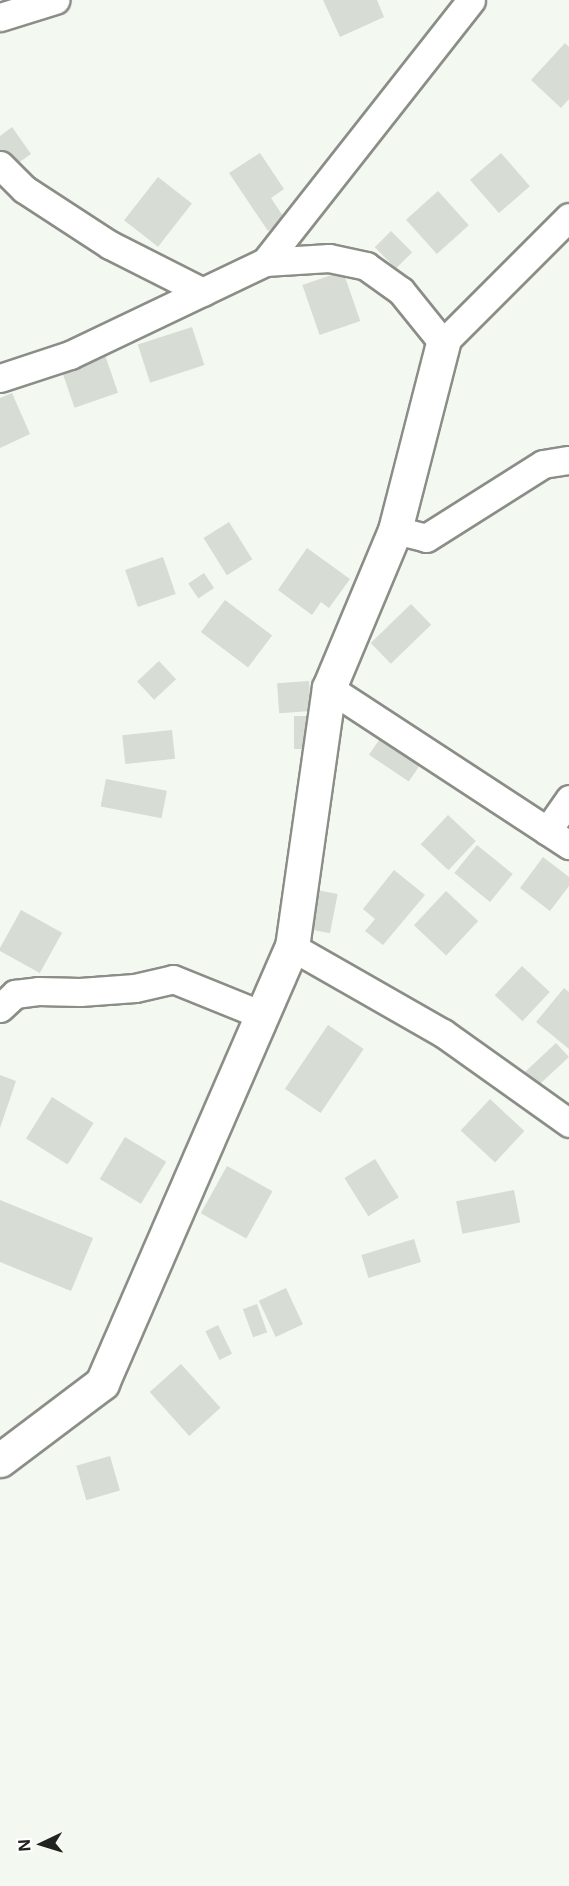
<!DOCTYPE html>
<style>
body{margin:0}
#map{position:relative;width:569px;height:1886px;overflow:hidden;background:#f3f8f1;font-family:Inter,sans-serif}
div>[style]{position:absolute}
.building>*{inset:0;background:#d7dcd5;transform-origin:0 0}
.roads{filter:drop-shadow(2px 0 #8a8e87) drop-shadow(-2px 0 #8a8e87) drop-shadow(0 2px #8a8e87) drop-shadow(0 -2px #8a8e87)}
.street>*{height:27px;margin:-13.5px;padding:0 13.5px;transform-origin:13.5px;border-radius:13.5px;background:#fff}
.secondary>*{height:33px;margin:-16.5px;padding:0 16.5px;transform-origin:16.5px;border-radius:16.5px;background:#fff}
span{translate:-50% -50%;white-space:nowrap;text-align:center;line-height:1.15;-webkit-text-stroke:4.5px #fff;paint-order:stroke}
.north{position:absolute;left:12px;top:1814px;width:60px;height:60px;-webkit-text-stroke:4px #fff;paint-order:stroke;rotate:266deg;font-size:16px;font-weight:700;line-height:24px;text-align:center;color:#20221f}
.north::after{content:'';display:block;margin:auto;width:21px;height:27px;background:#20221f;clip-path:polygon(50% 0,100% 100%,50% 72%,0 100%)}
</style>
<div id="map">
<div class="building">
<i style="clip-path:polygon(323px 0,377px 0,384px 17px,340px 37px)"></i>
<i style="clip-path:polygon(565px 43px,569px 47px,569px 99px,561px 108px,531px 80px)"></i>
<i style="clip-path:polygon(12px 127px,31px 154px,11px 168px,0 153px,0 136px)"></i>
<i style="clip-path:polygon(260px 153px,284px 189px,271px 198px,285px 219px,268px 231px,229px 173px)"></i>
<i style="left:501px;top:153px;width:44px;height:41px;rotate:49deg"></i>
<i style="left:158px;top:177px;width:43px;height:55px;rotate:38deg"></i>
<i style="left:438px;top:191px;width:46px;height:43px;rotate:48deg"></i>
<i style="left:391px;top:231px;width:30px;height:23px;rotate:45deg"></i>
<i style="left:343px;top:271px;width:53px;height:43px;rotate:71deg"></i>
<i style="left:192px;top:327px;width:40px;height:57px;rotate:72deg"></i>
<i style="left:105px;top:355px;width:40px;height:46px;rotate:71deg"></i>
<i style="clip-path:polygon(12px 393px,30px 434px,0 448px,0 398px)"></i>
<i style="left:229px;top:522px;width:44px;height:30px;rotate:58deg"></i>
<i style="clip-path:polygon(307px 548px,350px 579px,329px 608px,321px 602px,312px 615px,278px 590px)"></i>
<i style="left:163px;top:557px;width:39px;height:40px;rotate:71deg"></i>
<i style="left:204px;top:573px;width:18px;height:19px;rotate:56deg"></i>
<i style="left:225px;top:600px;width:59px;height:40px;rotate:37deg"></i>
<i style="left:411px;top:604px;width:29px;height:56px;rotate:46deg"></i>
<i style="left:159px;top:661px;width:25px;height:30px;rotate:47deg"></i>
<i style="left:309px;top:681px;width:30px;height:32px;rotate:86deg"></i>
<i style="left:294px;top:716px;width:22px;height:33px"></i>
<i style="left:172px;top:730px;width:29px;height:50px;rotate:84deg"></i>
<i style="left:383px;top:734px;width:48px;height:25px;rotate:34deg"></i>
<i style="left:106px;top:779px;width:62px;height:28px;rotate:11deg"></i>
<i style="left:448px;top:815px;width:38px;height:40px;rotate:43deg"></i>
<i style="left:477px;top:845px;width:46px;height:36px;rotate:39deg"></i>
<i style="clip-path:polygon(543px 857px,569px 877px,569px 886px,550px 911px,520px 888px)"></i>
<i style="clip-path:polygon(394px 870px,425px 895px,383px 945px,365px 931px,375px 919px,363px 909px)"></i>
<i style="left:317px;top:890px;width:21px;height:40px;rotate:11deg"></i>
<i style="left:446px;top:891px;width:44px;height:47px;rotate:43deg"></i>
<i style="left:21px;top:910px;width:47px;height:46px;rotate:29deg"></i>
<i style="left:522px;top:966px;width:38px;height:40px;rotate:43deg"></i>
<i style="clip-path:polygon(564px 988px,569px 992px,569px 1049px,536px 1022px)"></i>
<i style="left:328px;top:1025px;width:43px;height:77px;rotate:34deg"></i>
<i style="left:556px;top:1043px;width:19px;height:42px;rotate:47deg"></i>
<i style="clip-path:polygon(0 1075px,16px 1081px,0 1128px)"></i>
<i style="left:52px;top:1097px;width:49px;height:49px;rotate:32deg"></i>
<i style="left:490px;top:1099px;width:47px;height:43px;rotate:43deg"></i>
<i style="left:125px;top:1137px;width:48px;height:49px;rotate:31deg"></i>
<i style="left:375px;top:1159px;width:45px;height:36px;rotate:58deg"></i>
<i style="left:227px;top:1166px;width:52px;height:54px;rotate:29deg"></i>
<i style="left:514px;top:1190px;width:33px;height:59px;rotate:79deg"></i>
<i style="clip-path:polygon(0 1200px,93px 1238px,71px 1291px,0 1262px)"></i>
<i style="left:414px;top:1239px;width:24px;height:55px;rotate:73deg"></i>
<i style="left:286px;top:1288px;width:40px;height:30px;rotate:65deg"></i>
<i style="left:257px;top:1304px;width:30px;height:15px;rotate:70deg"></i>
<i style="left:218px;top:1325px;width:32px;height:14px;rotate:64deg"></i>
<i style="left:181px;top:1364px;width:59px;height:42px;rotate:48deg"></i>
<i style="left:110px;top:1456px;width:36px;height:35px;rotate:74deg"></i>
</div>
<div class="roads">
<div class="street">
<i style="left:0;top:17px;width:58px;rotate:-17.2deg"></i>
<i style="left:0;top:165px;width:34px;rotate:45deg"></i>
<i style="left:24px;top:189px;width:103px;rotate:33.1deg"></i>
<i style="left:110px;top:245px;width:104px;rotate:26.8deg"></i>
<i style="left:265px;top:262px;width:333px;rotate:-51.8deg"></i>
<i style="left:0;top:378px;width:74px;rotate:-18.2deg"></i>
<i style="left:70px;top:355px;width:216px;rotate:-25.5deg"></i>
<i style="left:265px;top:262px;width:64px;rotate:-3.6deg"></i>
<i style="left:329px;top:258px;width:38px;rotate:12deg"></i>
<i style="left:366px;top:266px;width:43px;rotate:35.5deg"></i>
<i style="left:401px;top:291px;width:67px;rotate:51.1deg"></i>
<i style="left:443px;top:343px;width:178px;rotate:-45deg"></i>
<i style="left:395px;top:530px;width:32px;rotate:14deg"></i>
<i style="left:426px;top:538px;width:138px;rotate:-32.3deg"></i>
<i style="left:543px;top:464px;width:26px;rotate:-9deg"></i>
<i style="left:329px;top:688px;width:287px;rotate:33.2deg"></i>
<i style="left:547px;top:831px;width:39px;rotate:-55deg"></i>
<i style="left:292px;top:947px;width:174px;rotate:29.7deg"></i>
<i style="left:443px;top:1033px;width:155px;rotate:35.5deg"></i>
<i style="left:0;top:1008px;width:21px;rotate:-43deg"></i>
<i style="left:15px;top:994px;width:23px;rotate:-7deg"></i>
<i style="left:38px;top:991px;width:42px;rotate:1.4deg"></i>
<i style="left:80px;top:992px;width:55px;rotate:-4.2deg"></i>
<i style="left:135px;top:988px;width:39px;rotate:-13deg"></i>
<i style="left:173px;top:979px;width:96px;rotate:22deg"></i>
</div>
<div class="secondary">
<i style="left:0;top:1460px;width:128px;rotate:-37deg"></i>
<i style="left:102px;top:1383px;width:476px;rotate:-66.5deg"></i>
<i style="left:292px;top:947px;width:262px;rotate:-81.9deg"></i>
<i style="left:329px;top:688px;width:171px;rotate:-67.3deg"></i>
<i style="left:395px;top:530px;width:193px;rotate:-75.6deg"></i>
</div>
</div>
<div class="north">N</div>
</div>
